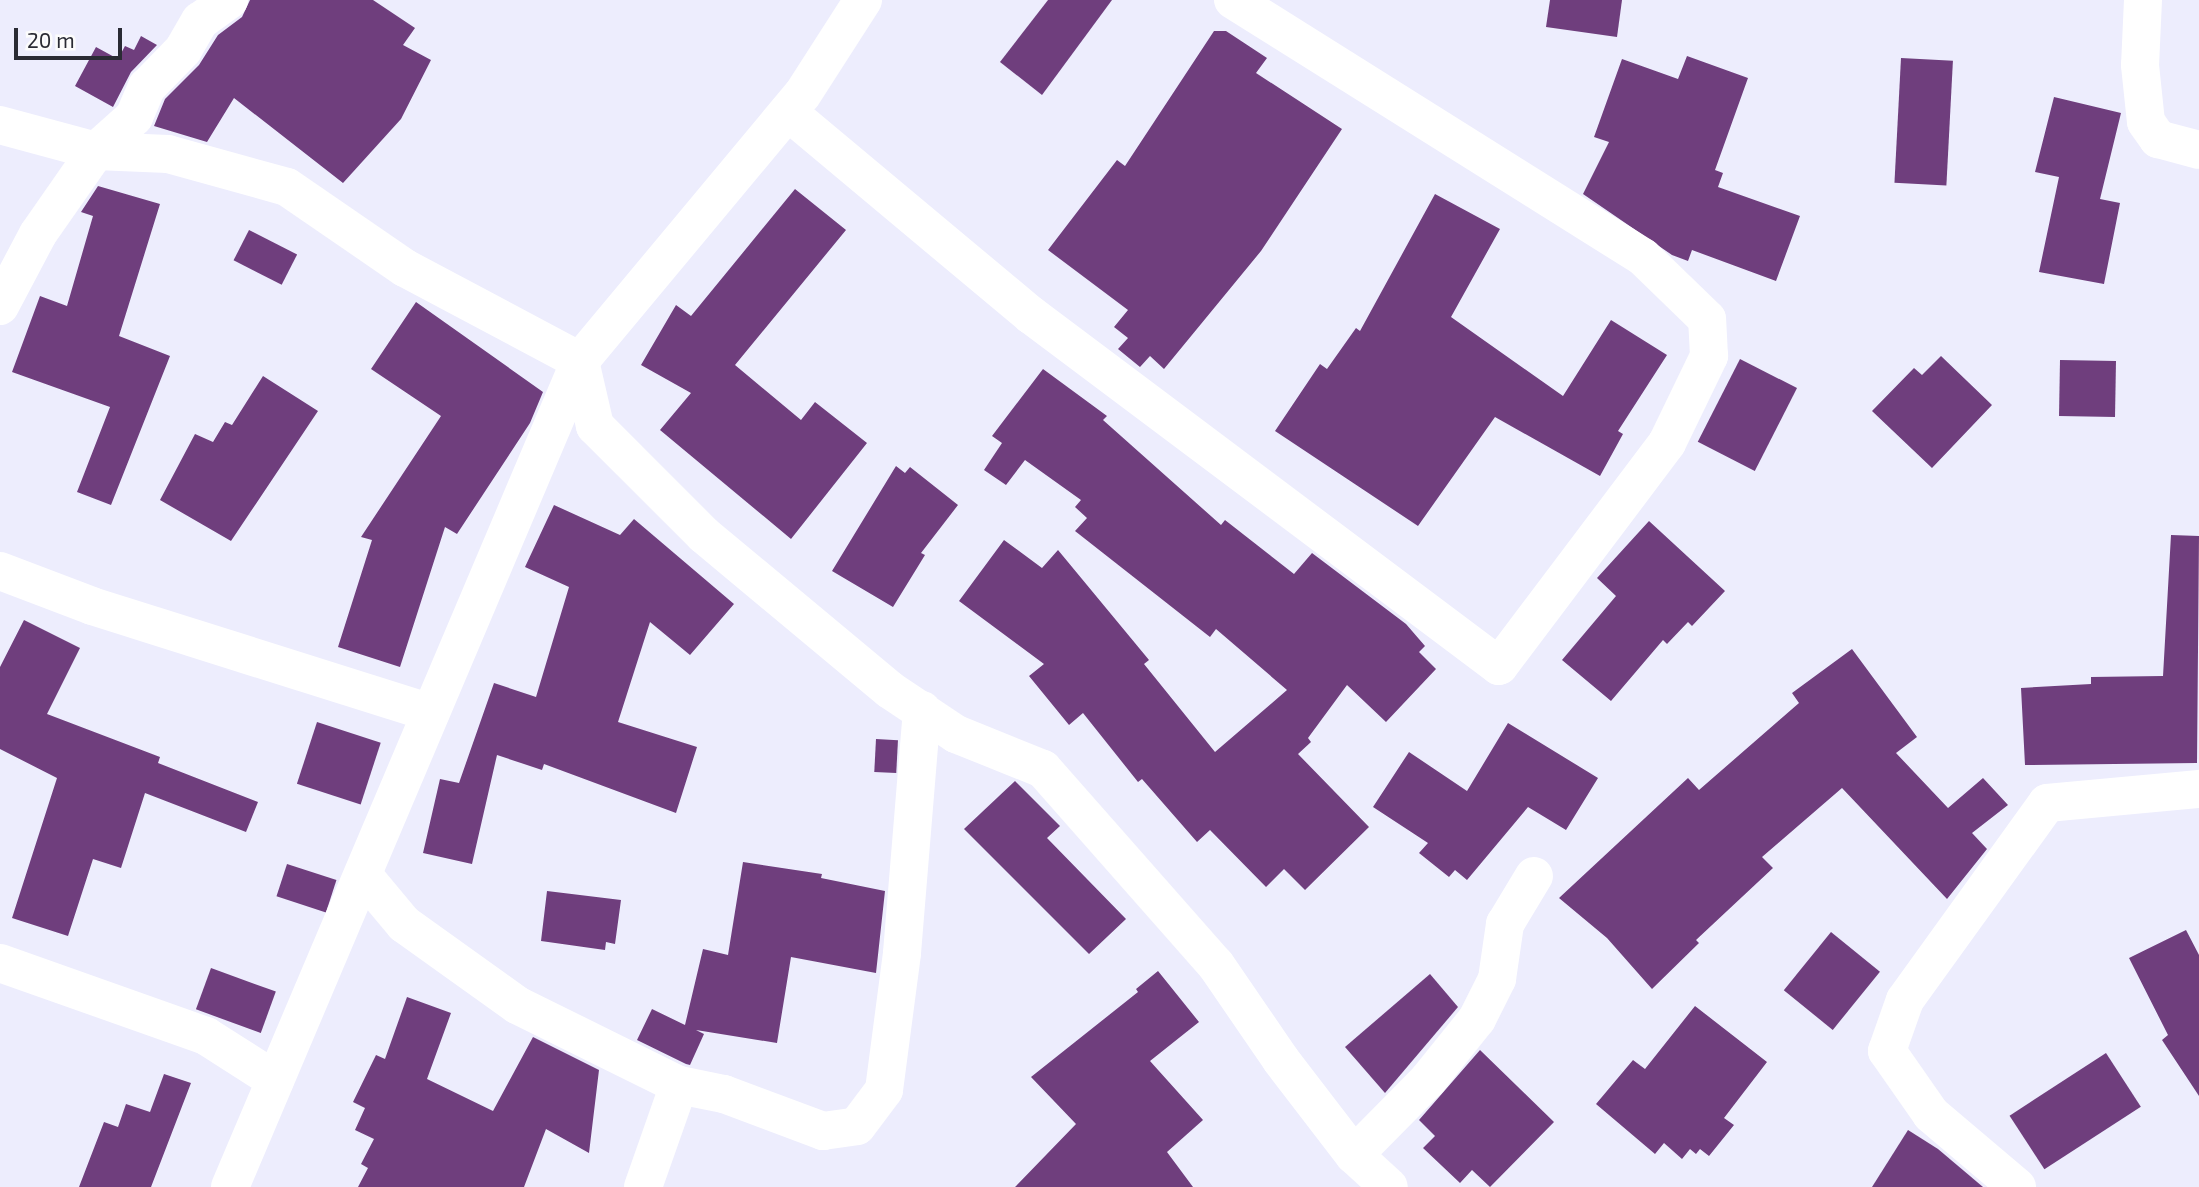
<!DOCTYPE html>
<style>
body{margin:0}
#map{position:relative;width:2199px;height:1187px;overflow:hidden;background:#ededfd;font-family:"Exo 2",sans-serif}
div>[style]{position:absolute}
.building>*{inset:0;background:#6f3e7d;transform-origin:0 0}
.minor>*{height:38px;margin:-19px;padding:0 19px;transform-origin:19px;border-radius:19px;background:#fff}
span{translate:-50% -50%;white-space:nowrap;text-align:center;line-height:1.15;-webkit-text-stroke:7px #fcfcfc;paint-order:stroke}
.scale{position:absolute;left:14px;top:28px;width:108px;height:32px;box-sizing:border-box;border:4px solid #2a2b34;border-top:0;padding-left:9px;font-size:21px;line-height:24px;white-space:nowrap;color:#2a2b34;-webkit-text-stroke:5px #fcfcfc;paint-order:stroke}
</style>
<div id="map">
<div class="building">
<i style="clip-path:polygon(250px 0,373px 0,415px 28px,403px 45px,431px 60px,401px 119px,343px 183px,234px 98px,207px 142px,154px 126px,165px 99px,199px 65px,218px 35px,242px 17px)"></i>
<i style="clip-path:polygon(1048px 0,1112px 0,1042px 95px,1000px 62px)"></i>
<i style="clip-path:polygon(1550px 0,1622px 0,1617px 37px,1546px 27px)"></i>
<i style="clip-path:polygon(1214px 31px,1226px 31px,1267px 58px,1256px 73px,1342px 129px,1261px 251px,1164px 369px,1150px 356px,1140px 367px,1118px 349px,1128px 338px,1114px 327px,1128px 310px,1048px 250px,1117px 160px,1125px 166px)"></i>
<i style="clip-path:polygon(141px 36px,157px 45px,131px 72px,113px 107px,75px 86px,96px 47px,118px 59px,125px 46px,134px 50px)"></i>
<i style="clip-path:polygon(1687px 56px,1748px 78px,1715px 170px,1723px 173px,1718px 187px,1800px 216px,1776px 281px,1692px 250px,1688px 261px,1672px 255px,1583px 194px,1609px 142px,1594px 137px,1622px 59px,1678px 79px)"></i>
<i style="left:1901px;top:58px;width:52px;height:125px;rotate:3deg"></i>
<i style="clip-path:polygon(2054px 97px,2121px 113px,2100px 199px,2120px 203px,2104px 284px,2039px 272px,2059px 177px,2035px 172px)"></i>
<i style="clip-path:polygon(98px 186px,160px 204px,119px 336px,170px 356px,111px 505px,77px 492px,110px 407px,12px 372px,40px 296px,67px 306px,93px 216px,81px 212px)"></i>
<i style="clip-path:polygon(795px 189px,846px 230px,735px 365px,801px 420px,815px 402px,867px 443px,791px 539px,660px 430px,691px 393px,641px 365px,676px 305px,691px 316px)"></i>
<i style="clip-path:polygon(1435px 194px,1500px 229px,1451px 317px,1563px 396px,1611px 320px,1667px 355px,1618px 431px,1623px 434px,1600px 476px,1495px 417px,1418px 526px,1275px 431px,1320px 364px,1327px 369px,1356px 328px,1360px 331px)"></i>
<i style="left:249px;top:230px;width:54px;height:34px;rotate:27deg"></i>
<i style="clip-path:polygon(416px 302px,543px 392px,530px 423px,457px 534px,445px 527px,400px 667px,338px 647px,372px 540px,361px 537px,441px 416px,371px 369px)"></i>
<i style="clip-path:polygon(1941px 356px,1992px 405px,1932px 468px,1872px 411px,1914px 368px,1922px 375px)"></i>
<i style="left:1740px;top:359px;width:64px;height:93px;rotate:27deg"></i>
<i style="left:2060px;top:360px;width:56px;height:56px;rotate:1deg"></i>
<i style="clip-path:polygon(1043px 369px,1107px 416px,1103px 420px,1221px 525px,1225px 520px,1294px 574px,1312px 553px,1406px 624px,1425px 646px,1419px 652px,1436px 669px,1386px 722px,1347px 685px,1308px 738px,1311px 742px,1298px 754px,1369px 827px,1305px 890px,1284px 869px,1266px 887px,1210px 830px,1197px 842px,1142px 779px,1138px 782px,1083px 713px,1069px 725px,1029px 676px,1044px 664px,959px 601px,1004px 540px,1042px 568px,1058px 550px,1149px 660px,1144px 664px,1215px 752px,1287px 690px,1216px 629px,1210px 637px,1075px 531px,1087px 518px,1075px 507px,1081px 500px,1025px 460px,1006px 485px,984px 470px,1002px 443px,992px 436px)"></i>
<i style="clip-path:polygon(263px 376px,318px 411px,231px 541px,160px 500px,195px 434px,213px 442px,225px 422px,232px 425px)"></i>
<i style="clip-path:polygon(896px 466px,905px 473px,910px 467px,958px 505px,921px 553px,925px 555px,893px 607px,832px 571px)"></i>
<i style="clip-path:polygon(554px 505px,620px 535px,634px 519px,734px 604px,690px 655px,650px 622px,618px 722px,697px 747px,676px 813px,544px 764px,542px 770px,497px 755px,472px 864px,423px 853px,440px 779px,459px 783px,494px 683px,536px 697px,569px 587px,525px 567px)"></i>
<i style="clip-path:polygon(1649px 521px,1725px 591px,1692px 626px,1688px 622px,1667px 644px,1663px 640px,1611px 701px,1562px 660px,1616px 596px,1597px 578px)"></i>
<i style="clip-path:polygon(2171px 535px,2199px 536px,2197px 763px,2025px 765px,2021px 688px,2091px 684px,2091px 677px,2163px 676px)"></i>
<i style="clip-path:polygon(24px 620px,80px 648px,47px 714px,160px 757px,158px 763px,258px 802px,246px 832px,145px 793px,121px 868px,93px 859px,68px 936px,12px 918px,57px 778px,0 749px,0 667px)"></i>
<i style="clip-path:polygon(1852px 649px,1917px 737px,1896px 753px,1948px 808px,1983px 778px,2008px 805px,1972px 833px,1987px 849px,1947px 899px,1842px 788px,1762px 857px,1773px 868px,1696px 940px,1699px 943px,1652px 989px,1607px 938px,1559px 898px,1688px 778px,1699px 790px,1799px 703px,1792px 693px)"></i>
<i style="left:317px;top:722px;width:67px;height:65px;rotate:18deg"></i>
<i style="clip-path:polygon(1508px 723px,1598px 778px,1566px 830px,1528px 807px,1467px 880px,1455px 870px,1449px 877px,1419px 853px,1428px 843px,1373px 807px,1409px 752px,1467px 791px)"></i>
<i style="left:876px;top:739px;width:22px;height:33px;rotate:3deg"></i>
<i style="clip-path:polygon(1015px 781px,1060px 826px,1047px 838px,1126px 919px,1089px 954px,964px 829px)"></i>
<i style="clip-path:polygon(743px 862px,822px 874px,821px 878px,885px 891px,876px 973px,791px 957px,777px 1043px,696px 1030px,704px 1034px,690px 1065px,686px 1064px,637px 1040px,652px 1009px,685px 1025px,703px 949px,728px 955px)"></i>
<i style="left:287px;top:864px;width:52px;height:34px;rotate:18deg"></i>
<i style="clip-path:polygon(547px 891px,621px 900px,615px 944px,606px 942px,605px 950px,541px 941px)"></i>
<i style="clip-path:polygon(2186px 930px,2199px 955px,2199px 1096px,2162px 1040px,2168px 1035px,2129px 958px)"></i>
<i style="left:1831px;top:932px;width:63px;height:75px;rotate:39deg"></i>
<i style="left:211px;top:968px;width:69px;height:44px;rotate:20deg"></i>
<i style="clip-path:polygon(1158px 971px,1199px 1022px,1150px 1061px,1203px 1120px,1167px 1152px,1193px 1187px,1015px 1187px,1076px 1124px,1031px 1077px,1138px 992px,1136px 989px)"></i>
<i style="clip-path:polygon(1430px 974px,1458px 1007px,1385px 1093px,1345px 1047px)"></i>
<i style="clip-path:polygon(407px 997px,451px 1013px,427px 1079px,493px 1111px,533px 1037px,599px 1070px,589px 1153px,546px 1129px,524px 1187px,358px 1187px,368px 1168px,361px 1164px,374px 1139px,355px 1130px,365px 1108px,353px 1102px,376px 1055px,385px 1059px)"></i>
<i style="clip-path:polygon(1695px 1006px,1767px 1062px,1724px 1118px,1734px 1125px,1709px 1156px,1700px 1149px,1696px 1154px,1690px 1149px,1682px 1159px,1664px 1143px,1655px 1154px,1596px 1104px,1633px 1060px,1645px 1069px)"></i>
<i style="clip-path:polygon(1480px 1050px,1554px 1122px,1490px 1187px,1472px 1170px,1460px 1183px,1423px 1148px,1435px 1136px,1419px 1120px)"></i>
<i style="left:2106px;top:1053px;width:64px;height:115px;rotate:57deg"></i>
<i style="clip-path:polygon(164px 1074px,191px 1083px,151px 1187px,79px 1187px,104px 1122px,118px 1127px,126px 1104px,150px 1112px)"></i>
<i style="clip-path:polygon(1908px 1130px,1938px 1149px,1983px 1187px,1872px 1187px)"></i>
</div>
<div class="minor">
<i style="left:2143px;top:0;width:65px;rotate:92.6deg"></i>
<i style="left:2140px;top:65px;width:57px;rotate:84deg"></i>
<i style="left:2146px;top:122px;width:21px;rotate:55deg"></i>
<i style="left:2158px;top:139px;width:42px;rotate:15deg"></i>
<i style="left:788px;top:112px;width:317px;rotate:39.9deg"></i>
<i style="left:1031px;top:315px;width:585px;rotate:36.87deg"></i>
<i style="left:1499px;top:666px;width:279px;rotate:-53deg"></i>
<i style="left:1667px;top:443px;width:97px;rotate:-64.2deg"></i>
<i style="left:1709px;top:356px;width:37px;rotate:-93deg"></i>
<i style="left:1707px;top:319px;width:89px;rotate:-135.9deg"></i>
<i style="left:1643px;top:257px;width:484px;rotate:-147.9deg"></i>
<i style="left:0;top:125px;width:99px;rotate:15.2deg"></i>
<i style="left:96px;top:151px;width:72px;rotate:2.4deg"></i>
<i style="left:168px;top:154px;width:123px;rotate:15.5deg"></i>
<i style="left:287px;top:187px;width:143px;rotate:34.5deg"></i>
<i style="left:405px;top:268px;width:198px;rotate:28deg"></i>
<i style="left:580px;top:361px;width:67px;rotate:77deg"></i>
<i style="left:595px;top:426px;width:154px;rotate:45deg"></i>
<i style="left:704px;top:535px;width:242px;rotate:39.8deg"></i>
<i style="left:890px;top:690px;width:79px;rotate:33.7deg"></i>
<i style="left:956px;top:734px;width:94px;rotate:21.9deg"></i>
<i style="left:1043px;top:769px;width:261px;rotate:48.6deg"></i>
<i style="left:1216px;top:965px;width:115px;rotate:55.6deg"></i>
<i style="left:1281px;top:1060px;width:120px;rotate:52.5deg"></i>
<i style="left:1354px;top:1155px;width:47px;rotate:42.4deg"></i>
<i style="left:0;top:306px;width:81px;rotate:-62.2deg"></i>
<i style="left:38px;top:234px;width:101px;rotate:-55.1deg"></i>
<i style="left:96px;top:151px;width:51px;rotate:-41.8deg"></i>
<i style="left:134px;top:117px;width:33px;rotate:-67deg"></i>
<i style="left:147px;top:87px;width:52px;rotate:-45.8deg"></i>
<i style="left:183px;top:50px;width:34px;rotate:-60deg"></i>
<i style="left:200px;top:21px;width:36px;rotate:-36deg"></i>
<i style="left:0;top:571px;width:98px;rotate:20.8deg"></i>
<i style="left:92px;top:606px;width:355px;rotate:17.5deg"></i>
<i style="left:363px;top:875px;width:64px;rotate:50.1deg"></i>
<i style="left:404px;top:924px;width:139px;rotate:35.6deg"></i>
<i style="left:517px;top:1005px;width:181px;rotate:26.3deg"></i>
<i style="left:679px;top:1085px;width:46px;rotate:11.3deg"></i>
<i style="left:724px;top:1094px;width:106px;rotate:20.5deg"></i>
<i style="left:823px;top:1131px;width:34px;rotate:-8deg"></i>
<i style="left:857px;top:1126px;width:45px;rotate:-53.1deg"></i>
<i style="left:884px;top:1090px;width:138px;rotate:-82.5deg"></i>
<i style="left:902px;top:953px;width:244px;rotate:-85.3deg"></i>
<i style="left:0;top:963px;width:219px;rotate:19.5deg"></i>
<i style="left:206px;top:1036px;width:82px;rotate:32.5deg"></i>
<i style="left:1354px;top:1155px;width:105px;rotate:-45.4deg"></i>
<i style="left:1428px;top:1080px;width:78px;rotate:-51.2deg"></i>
<i style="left:1477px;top:1019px;width:45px;rotate:-63.4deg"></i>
<i style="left:1497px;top:979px;width:56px;rotate:-81.7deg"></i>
<i style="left:1505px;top:924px;width:56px;rotate:-58.9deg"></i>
<i style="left:230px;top:1187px;width:897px;rotate:-67.04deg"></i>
<i style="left:580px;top:361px;width:346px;rotate:-50.2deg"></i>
<i style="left:802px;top:95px;width:113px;rotate:-57.3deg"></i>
<i style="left:643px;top:1187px;width:108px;rotate:-70.6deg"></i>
<i style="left:2017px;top:1187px;width:113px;rotate:-139.7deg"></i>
<i style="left:1931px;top:1114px;width:77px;rotate:-124.9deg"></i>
<i style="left:1887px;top:1051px;width:54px;rotate:-70.6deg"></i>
<i style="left:1905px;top:1000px;width:243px;rotate:-54.2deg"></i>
<i style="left:2047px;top:803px;width:153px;rotate:-5.3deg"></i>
</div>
<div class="scale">20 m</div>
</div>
